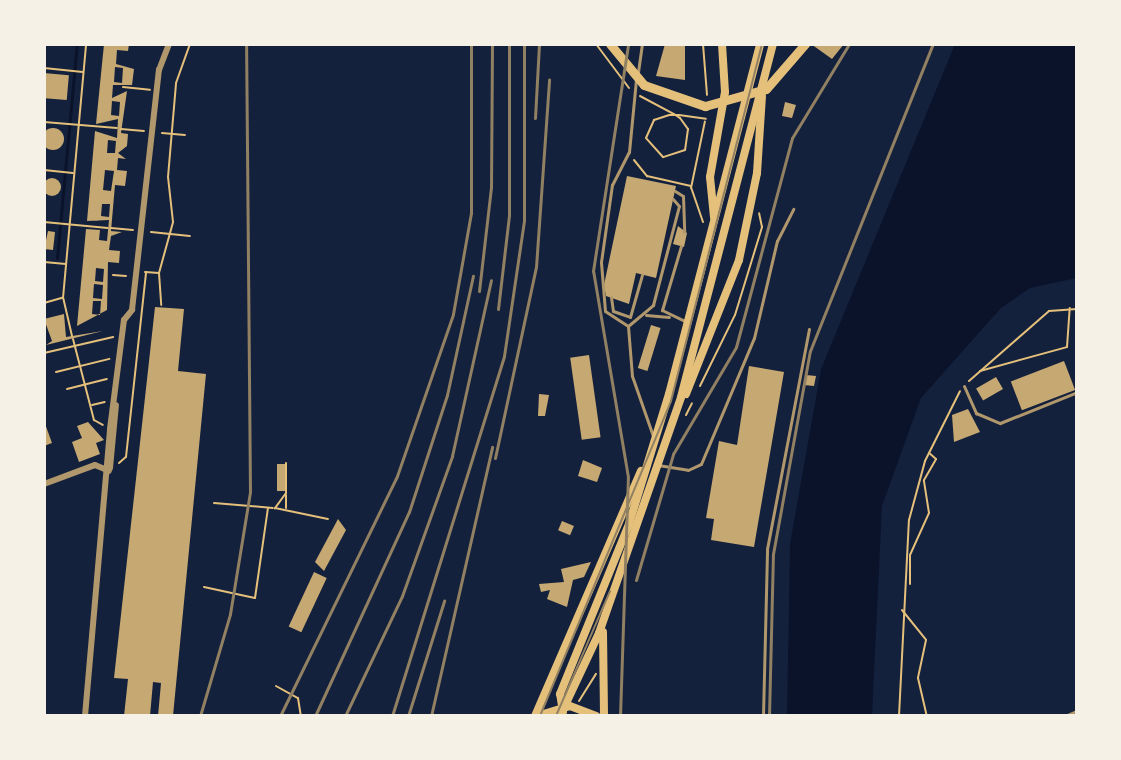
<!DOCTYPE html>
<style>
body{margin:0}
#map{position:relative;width:1121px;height:760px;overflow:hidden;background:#14213d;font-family:"Work Sans",sans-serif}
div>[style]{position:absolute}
.water>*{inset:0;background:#0b132b}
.stream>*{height:3px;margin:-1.5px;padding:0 1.5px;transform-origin:1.5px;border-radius:1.5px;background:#0b132b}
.building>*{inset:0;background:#c6a872;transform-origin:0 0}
.round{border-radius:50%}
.path>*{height:2px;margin:-1px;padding:0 1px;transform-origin:1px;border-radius:1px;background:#e5c07b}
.service>*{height:3px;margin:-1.5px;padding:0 1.5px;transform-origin:1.5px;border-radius:1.5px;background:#b1986c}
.minor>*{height:6px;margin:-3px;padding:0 3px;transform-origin:3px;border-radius:3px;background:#b1986c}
.secondary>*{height:8px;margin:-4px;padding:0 4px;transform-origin:4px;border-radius:4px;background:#e5c07b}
.primary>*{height:9px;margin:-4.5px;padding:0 4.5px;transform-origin:4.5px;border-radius:4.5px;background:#e5c07b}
.tram>*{height:2px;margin:-1px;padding:0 1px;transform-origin:1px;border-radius:1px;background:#918062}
.rail>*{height:3px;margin:-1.5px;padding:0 1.5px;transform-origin:1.5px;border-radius:1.5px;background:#918062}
span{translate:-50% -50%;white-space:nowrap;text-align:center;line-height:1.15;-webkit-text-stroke:6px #f6f1e7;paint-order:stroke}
.frame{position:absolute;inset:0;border:46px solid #f6f1e7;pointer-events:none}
</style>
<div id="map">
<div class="water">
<i style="clip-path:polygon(955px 44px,1077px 44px,1077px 278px,1030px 288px,1001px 308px,921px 398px,882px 506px,872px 716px,787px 716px,790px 544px,821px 369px)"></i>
</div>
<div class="stream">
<i style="left:57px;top:258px;width:215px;rotate:-84.7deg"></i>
</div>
<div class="building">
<i style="clip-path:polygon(evenodd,104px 44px,129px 44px,128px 51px,117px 50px,116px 64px,134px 69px,132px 85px,113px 85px,112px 98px,127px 91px,121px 133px,128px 134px,127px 146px,118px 153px,126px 159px,118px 158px,117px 170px,127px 171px,125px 186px,115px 185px,111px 231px,122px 232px,111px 236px,109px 250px,120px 251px,119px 263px,108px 262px,107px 310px,77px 326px,86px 229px,100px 230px,99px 240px,107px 241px,109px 220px,87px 221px,95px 131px,117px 138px,118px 119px,96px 124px,104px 44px,115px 67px,123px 68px,122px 83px,114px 82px,115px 67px,104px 44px,112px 101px,120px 102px,119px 116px,111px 115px,112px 101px,104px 44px,108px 140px,116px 141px,115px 153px,107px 153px,108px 140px,104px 44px,105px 170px,114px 171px,111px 191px,103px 190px,105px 170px,104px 44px,102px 204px,110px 204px,109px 217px,101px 216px,102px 204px,104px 44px,96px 268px,104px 269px,103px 282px,95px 281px,96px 268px,104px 44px,94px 284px,103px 285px,102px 299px,93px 298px,94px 284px,104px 44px,93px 301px,101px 301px,100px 315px,92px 314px,93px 301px)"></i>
<i style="clip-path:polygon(665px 44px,685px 44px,685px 80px,656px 76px)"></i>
<i style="clip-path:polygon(811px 44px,844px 44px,832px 59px)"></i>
<i style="left:44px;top:73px;width:25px;height:25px;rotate:5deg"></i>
<i style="clip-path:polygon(785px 102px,796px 105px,792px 118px,782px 116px)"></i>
<i class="round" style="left:42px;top:128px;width:22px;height:22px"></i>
<i style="clip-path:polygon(627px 176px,676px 186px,656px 278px,636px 273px,629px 304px,606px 296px,604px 285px)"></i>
<i class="round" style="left:43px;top:178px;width:18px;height:18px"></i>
<i style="clip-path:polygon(678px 226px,687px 233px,684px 247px,673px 244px)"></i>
<i style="clip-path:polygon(48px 231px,55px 232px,53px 250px,44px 249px)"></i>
<i style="clip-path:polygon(155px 307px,184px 309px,178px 371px,206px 374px,173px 716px,158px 716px,161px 683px,153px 682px,150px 716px,124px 716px,128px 679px,114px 678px)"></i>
<i style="clip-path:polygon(64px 314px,66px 337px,103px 331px,46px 345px,52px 341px,44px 319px)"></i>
<i style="left:651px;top:325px;width:10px;height:45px;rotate:17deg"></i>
<i style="left:589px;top:355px;width:83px;height:19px;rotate:82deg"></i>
<i style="left:1064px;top:361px;width:31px;height:57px;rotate:69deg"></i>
<i style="clip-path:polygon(749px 366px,784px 372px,754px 547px,711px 540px,714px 519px,706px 518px,719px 441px,737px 445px)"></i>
<i style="clip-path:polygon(806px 375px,816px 376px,814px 386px,804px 385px)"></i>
<i style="left:996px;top:377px;width:14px;height:23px;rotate:60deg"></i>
<i style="clip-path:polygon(539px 394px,549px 395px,545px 416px,538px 416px)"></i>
<i style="clip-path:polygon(968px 409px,980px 432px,954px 442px,952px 415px)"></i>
<i style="clip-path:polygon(44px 421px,52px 443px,44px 446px)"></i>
<i style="clip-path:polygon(88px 422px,104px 440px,96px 443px,100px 454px,79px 462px,72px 442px,82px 438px,77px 426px)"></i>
<i style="clip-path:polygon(583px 460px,602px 468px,597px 482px,578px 476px)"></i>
<i style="left:277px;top:464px;width:8px;height:27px"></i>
<i style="clip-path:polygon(338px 519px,346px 530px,324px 571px,315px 562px)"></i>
<i style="left:562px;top:521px;width:13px;height:10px;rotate:23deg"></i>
<i style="clip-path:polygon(591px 562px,584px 577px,573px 580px,567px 607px,547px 599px,550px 590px,541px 592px,539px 584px,564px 582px,561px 569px)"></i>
<i style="left:314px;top:572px;width:14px;height:60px;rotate:25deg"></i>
</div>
<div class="path">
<i style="left:596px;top:44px;width:55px;rotate:53.1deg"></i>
<i style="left:703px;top:44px;width:51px;rotate:85.5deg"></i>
<i style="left:44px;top:68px;width:39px;rotate:6deg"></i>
<i style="left:123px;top:87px;width:27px;rotate:6deg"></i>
<i style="left:640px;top:96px;width:38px;rotate:28deg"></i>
<i style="left:674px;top:114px;width:7px;rotate:34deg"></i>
<i style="left:680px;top:118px;width:14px;rotate:54deg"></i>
<i style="left:688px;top:129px;width:21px;rotate:98deg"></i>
<i style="left:685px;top:150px;width:23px;rotate:162deg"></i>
<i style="left:663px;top:157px;width:25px;rotate:-132deg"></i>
<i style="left:646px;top:138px;width:20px;rotate:-66deg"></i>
<i style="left:654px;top:120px;width:16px;rotate:-18deg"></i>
<i style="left:669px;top:115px;width:10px"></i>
<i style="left:679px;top:115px;width:27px;rotate:8deg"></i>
<i style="left:44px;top:122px;width:73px;rotate:4.7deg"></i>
<i style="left:121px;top:129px;width:23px;rotate:5deg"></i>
<i style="left:162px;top:133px;width:23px;rotate:5deg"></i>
<i style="left:634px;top:160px;width:21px;rotate:51deg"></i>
<i style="left:647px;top:176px;width:45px;rotate:12.8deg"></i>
<i style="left:44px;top:170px;width:29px;rotate:6deg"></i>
<i style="left:44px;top:222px;width:64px;rotate:5.4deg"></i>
<i style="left:703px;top:222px;width:36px;rotate:-109deg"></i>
<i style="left:691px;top:188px;width:68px;rotate:-78.2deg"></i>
<i style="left:111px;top:228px;width:22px;rotate:5deg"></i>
<i style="left:151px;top:232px;width:39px;rotate:6deg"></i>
<i style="left:44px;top:262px;width:22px;rotate:5deg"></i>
<i style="left:145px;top:272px;width:14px;rotate:4deg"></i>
<i style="left:159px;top:273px;width:32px;rotate:86deg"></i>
<i style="left:159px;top:273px;width:53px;rotate:-74.6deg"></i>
<i style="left:173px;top:222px;width:45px;rotate:-96.3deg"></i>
<i style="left:168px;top:177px;width:94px;rotate:-85.1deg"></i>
<i style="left:176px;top:83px;width:41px;rotate:-70.3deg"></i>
<i style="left:113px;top:275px;width:13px;rotate:4deg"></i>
<i style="left:44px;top:303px;width:19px;rotate:-16deg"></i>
<i style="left:72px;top:336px;width:39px;rotate:-103deg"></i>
<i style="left:63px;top:298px;width:255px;rotate:-84.8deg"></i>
<i style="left:73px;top:339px;width:84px;rotate:75.5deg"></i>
<i style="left:94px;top:420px;width:10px;rotate:29deg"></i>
<i style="left:44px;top:353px;width:71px;rotate:-13.1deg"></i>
<i style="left:980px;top:371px;width:90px;rotate:-15.4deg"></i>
<i style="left:1067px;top:347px;width:39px;rotate:-86deg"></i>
<i style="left:56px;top:372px;width:55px;rotate:-13.8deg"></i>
<i style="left:969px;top:381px;width:106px;rotate:-41.2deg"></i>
<i style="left:1049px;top:311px;width:28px;rotate:-4deg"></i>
<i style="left:700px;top:386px;width:79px;rotate:-63.8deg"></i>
<i style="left:735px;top:315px;width:92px;rotate:-72.9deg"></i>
<i style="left:762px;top:227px;width:14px;rotate:-102deg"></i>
<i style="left:67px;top:389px;width:41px;rotate:-14deg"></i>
<i style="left:92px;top:405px;width:13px;rotate:-13deg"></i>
<i style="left:686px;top:415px;width:13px;rotate:-63deg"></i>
<i style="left:119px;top:463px;width:9px;rotate:-41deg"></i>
<i style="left:126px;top:457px;width:186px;rotate:-83.8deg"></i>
<i style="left:286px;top:463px;width:30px;rotate:90deg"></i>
<i style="left:286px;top:493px;width:19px;rotate:126deg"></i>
<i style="left:275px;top:508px;width:54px;rotate:11.7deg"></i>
<i style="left:286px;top:495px;width:13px;rotate:90deg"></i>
<i style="left:214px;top:503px;width:59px;rotate:4.8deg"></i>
<i style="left:910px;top:584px;width:29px;rotate:-90deg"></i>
<i style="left:910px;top:555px;width:46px;rotate:-65.7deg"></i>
<i style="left:929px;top:513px;width:33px;rotate:-99deg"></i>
<i style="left:924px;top:480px;width:24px;rotate:-60deg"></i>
<i style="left:936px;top:459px;width:9px;rotate:-139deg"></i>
<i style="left:204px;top:587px;width:52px;rotate:12.2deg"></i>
<i style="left:255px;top:598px;width:91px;rotate:-81.8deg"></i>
<i style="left:902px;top:610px;width:38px;rotate:51deg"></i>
<i style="left:926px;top:640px;width:39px;rotate:102deg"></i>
<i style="left:918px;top:678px;width:39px;rotate:77deg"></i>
<i style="left:276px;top:686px;width:25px;rotate:29deg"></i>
<i style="left:298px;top:698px;width:18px;rotate:81deg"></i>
<i style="left:579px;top:701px;width:32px;rotate:-58deg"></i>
<i style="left:899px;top:716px;width:196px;rotate:-87.1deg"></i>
<i style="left:909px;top:520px;width:61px;rotate:-74.8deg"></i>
<i style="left:925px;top:461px;width:78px;rotate:-63.4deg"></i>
</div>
<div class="service">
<i style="left:638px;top:72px;width:28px;rotate:-82deg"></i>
<i style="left:675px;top:191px;width:9px;rotate:32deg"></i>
<i style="left:683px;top:196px;width:36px;rotate:88deg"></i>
<i style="left:681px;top:246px;width:67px;rotate:106.5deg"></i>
<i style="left:662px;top:310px;width:25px;rotate:26deg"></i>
<i style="left:611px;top:297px;width:14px;rotate:82deg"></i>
<i style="left:613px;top:311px;width:18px;rotate:19deg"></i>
<i style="left:630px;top:317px;width:44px;rotate:-74.1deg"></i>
<i style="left:646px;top:315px;width:23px;rotate:5deg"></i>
<i style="left:628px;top:326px;width:27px;rotate:-147deg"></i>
<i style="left:605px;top:311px;width:49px;rotate:-94.7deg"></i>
<i style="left:601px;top:262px;width:78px;rotate:-81.9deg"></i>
<i style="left:612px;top:185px;width:37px;rotate:-63deg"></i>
<i style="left:629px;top:152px;width:73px;rotate:-84.5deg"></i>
<i style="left:964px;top:386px;width:30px;rotate:66deg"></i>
<i style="left:976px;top:413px;width:26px;rotate:23deg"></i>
<i style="left:1000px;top:423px;width:83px;rotate:-21.9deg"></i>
<i style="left:653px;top:436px;width:64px;rotate:-109.3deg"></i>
<i style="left:632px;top:376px;width:50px;rotate:-94.6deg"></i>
<i style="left:628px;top:326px;width:33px;rotate:-40deg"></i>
<i style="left:653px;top:305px;width:102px;rotate:-75.3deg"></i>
<i style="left:679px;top:206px;width:9px;rotate:-131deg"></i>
<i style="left:658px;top:465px;width:30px;rotate:9deg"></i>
<i style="left:688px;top:470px;width:14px;rotate:-25deg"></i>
<i style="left:701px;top:464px;width:137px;rotate:-67.2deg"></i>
<i style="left:754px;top:338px;width:100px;rotate:-76.7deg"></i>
<i style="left:777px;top:241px;width:36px;rotate:-63deg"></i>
<i style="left:763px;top:716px;width:167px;rotate:-88.6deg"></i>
<i style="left:767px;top:549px;width:224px;rotate:-79.2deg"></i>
<i style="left:1065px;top:716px;width:13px;rotate:-23deg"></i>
</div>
<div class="minor">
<i style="left:110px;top:468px;width:63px;rotate:-84.6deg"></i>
<i style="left:44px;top:484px;width:54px;rotate:-20.4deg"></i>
<i style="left:95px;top:465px;width:15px;rotate:23deg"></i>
<i style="left:85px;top:716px;width:288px;rotate:-85deg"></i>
<i style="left:110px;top:429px;width:110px;rotate:-82.7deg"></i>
<i style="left:124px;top:320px;width:13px;rotate:-51deg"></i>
<i style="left:132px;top:310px;width:242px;rotate:-83.6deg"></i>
<i style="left:159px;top:70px;width:28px;rotate:-69deg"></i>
</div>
<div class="secondary">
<i style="left:714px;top:217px;width:40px;rotate:-95.7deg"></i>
<i style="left:710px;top:177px;width:86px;rotate:-80deg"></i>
<i style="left:725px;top:92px;width:48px;rotate:-93.6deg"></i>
<i style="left:686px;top:394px;width:144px;rotate:-68.4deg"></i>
<i style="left:739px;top:260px;width:89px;rotate:-78.3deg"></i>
<i style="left:757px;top:173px;width:77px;rotate:-86.3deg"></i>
<i style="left:603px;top:632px;width:84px;rotate:89.3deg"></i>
<i style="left:563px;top:712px;width:18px;rotate:-99deg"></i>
<i style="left:560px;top:694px;width:183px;rotate:-67.9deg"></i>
<i style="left:629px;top:524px;width:136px;rotate:-72.9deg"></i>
<i style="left:669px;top:394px;width:362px;rotate:-75.4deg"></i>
<i style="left:535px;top:716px;width:267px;rotate:-66.6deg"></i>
<i style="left:537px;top:716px;width:34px;rotate:-17deg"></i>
<i style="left:570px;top:706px;width:28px;rotate:21deg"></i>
<i style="left:560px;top:716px;width:92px;rotate:-64.8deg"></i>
<i style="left:599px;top:633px;width:250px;rotate:-70.8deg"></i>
<i style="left:681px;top:397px;width:365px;rotate:-75.4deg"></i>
</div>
<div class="primary">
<i style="left:610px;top:44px;width:53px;rotate:50.3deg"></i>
<i style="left:644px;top:85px;width:65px;rotate:19deg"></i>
<i style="left:705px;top:106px;width:63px;rotate:-15.6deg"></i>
<i style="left:766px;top:89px;width:60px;rotate:-49.1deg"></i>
</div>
<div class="tram">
<i style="left:540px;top:716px;width:341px;rotate:-67.4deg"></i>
<i style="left:671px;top:401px;width:368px;rotate:-75.7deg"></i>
<i style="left:556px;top:716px;width:136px;rotate:-66.6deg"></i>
</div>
<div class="rail">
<i style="left:535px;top:118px;width:74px;rotate:-86.9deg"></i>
<i style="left:479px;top:291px;width:104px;rotate:-83.4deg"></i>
<i style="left:491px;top:188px;width:144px;rotate:-89.6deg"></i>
<i style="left:498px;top:309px;width:95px;rotate:-83.3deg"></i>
<i style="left:509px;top:215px;width:171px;rotate:-90deg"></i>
<i style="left:495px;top:458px;width:195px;rotate:-77.9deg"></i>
<i style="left:536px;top:267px;width:188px;rotate:-86deg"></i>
<i style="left:636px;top:580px;width:131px;rotate:-73.6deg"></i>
<i style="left:673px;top:454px;width:124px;rotate:-59.5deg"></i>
<i style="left:736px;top:347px;width:216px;rotate:-75deg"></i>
<i style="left:792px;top:138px;width:110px;rotate:-58.8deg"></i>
<i style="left:200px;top:716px;width:106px;rotate:-73.6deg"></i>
<i style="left:230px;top:614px;width:124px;rotate:-80.7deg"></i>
<i style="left:250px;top:492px;width:448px;rotate:-90.5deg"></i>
<i style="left:280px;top:716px;width:267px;rotate:-64deg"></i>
<i style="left:397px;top:476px;width:171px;rotate:-70.9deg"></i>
<i style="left:453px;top:314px;width:103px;rotate:-79.9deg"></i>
<i style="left:471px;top:213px;width:169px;rotate:-90deg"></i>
<i style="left:315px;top:716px;width:225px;rotate:-65.3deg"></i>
<i style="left:409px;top:512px;width:123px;rotate:-72deg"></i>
<i style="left:447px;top:395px;width:122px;rotate:-77.7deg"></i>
<i style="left:345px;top:716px;width:133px;rotate:-64.6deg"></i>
<i style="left:402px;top:596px;width:149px;rotate:-70.3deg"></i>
<i style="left:452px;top:456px;width:180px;rotate:-77.5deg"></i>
<i style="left:392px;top:716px;width:377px;rotate:-72.7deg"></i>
<i style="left:504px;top:356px;width:137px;rotate:-81.6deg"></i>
<i style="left:524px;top:220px;width:176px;rotate:-90deg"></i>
<i style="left:408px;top:716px;width:121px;rotate:-72.6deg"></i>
<i style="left:431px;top:716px;width:276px;rotate:-77.2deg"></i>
<i style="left:620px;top:716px;width:239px;rotate:-88.1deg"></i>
<i style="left:628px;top:477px;width:209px;rotate:-99.6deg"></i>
<i style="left:593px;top:271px;width:230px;rotate:-81.2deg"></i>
<i style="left:769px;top:716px;width:162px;rotate:-88.6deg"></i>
<i style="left:773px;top:554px;width:206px;rotate:-79.7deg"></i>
<i style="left:810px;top:351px;width:331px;rotate:-68.2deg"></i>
</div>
<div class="frame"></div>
</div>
